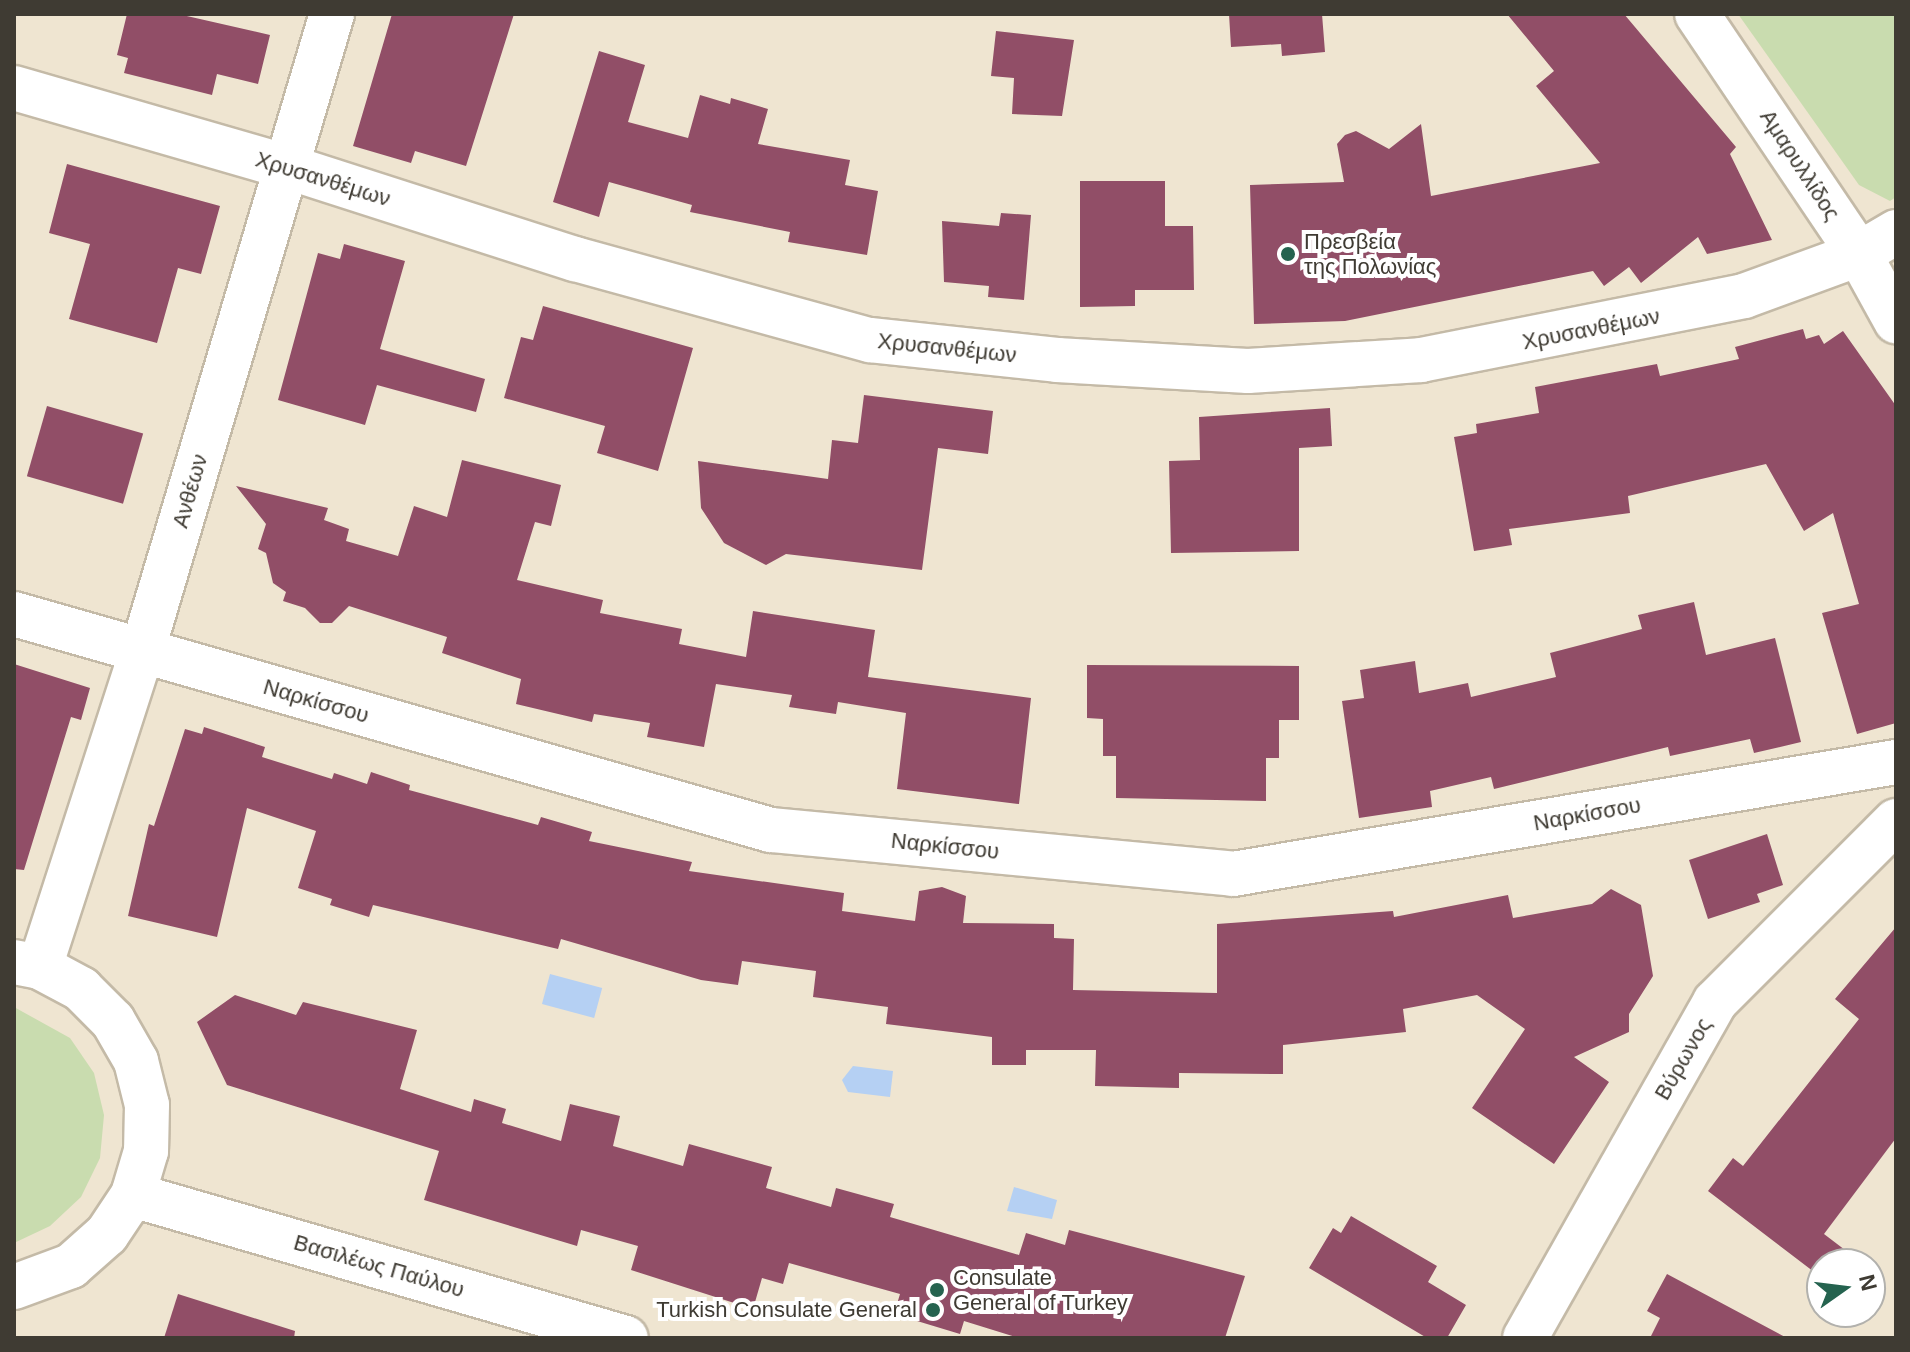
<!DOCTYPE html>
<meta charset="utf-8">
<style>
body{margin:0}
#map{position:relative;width:1910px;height:1352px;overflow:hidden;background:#efe5d1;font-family:Helvetica,sans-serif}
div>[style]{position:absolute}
.green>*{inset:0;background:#c9dcaf}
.water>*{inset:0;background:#b5d0f3;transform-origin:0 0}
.building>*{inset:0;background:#914e67;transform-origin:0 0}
.roads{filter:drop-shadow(2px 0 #c4baa7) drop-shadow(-2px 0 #c4baa7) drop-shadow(0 2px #c4baa7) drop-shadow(0 -2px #c4baa7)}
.minor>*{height:44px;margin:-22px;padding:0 22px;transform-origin:22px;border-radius:22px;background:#fff}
.dots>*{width:22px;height:22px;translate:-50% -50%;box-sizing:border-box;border:4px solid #fff;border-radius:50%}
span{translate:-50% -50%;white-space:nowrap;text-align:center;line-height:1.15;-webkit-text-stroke:8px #fff;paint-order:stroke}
.street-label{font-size:22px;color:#3f3b33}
.poi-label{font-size:22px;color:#3f3b33}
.left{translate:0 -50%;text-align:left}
.right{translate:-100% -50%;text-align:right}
.frame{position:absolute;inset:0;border:16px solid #3f3b33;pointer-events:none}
.north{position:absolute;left:1806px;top:1248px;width:80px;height:80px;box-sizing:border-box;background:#fff;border:2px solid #b2b1ad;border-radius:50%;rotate:76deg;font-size:22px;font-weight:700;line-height:32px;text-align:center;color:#3f3b33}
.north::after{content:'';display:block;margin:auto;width:28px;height:36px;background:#25634f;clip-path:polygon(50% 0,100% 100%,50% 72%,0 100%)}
</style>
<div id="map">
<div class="green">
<i style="clip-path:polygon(1738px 14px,1896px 14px,1896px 197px,1890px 201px,1859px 185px)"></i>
<i style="clip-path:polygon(14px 1007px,70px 1038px,94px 1073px,104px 1115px,100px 1158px,81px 1197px,50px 1226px,14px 1243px)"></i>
</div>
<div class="water">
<i style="left:550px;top:974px;width:54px;height:31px;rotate:15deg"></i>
<i style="clip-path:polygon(853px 1066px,893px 1071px,890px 1097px,848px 1092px,842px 1080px)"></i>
<i style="clip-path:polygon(1014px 1187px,1057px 1200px,1052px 1219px,1007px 1211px)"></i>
</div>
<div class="building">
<i style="clip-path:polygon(127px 14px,178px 14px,270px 35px,258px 84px,217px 74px,212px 95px,124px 73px,128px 58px,117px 55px)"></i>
<i style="clip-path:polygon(392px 14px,514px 14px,466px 166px,415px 151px,411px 163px,353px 146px)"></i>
<i style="clip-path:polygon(1229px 14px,1322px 14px,1325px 52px,1282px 56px,1281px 44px,1231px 47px)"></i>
<i style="clip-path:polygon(1507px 14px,1624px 14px,1736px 147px,1730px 154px,1772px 240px,1707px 254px,1698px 237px,1641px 283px,1629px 267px,1604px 286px,1593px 271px,1345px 321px,1254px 324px,1250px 185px,1344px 182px,1337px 144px,1345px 135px,1356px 131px,1389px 149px,1421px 124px,1431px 196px,1600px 163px,1536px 86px,1554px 71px)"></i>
<i style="clip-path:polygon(996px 31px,1074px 40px,1062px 116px,1012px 114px,1014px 78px,991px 76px)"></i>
<i style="clip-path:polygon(599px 51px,645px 65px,628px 122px,688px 138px,700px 95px,730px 104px,731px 98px,768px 109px,758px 144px,850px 160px,845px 185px,878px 191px,867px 255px,788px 242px,790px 232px,690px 212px,692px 205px,609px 182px,599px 217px,553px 202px)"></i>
<i style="clip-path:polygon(67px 164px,220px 206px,201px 274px,178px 268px,157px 343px,69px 319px,90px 244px,49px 233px)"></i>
<i style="clip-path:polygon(1080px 181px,1165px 181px,1165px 226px,1193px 226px,1194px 290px,1135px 290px,1135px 306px,1080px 307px)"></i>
<i style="clip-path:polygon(1001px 213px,1031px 215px,1024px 300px,988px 297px,989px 286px,944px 282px,942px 221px,999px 226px)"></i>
<i style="clip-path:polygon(344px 244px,405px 261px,380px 349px,485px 379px,476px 412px,377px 385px,365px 425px,278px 400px,318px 253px,340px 259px)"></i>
<i style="clip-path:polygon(543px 306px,693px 348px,658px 471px,597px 453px,605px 426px,504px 398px,521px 337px,533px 340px)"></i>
<i style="clip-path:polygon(1803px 329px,1806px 339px,1819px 335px,1824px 344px,1843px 331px,1896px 406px,1896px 723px,1857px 734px,1822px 613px,1859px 604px,1833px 513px,1804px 531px,1766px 464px,1628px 496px,1630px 513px,1509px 529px,1512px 545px,1474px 551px,1454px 437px,1477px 433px,1476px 424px,1539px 413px,1535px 387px,1657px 364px,1660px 376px,1739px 359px,1735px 347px)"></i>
<i style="clip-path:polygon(864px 395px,993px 411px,988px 454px,938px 448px,922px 570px,786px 554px,766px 565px,724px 543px,701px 508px,698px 461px,828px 479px,832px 440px,858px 443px)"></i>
<i style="left:47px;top:406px;width:100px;height:73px;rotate:16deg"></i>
<i style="clip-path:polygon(1330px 408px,1332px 446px,1299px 448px,1299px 551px,1171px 553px,1169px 461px,1200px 460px,1199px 417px)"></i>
<i style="clip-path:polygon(462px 460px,561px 485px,551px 526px,535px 522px,517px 580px,603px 600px,600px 613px,682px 629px,679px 644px,746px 657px,753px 611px,875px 630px,868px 677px,1031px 698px,1019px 804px,897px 789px,906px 713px,838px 702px,836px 714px,789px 707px,792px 695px,716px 684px,704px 747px,647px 737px,650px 723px,594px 714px,592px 722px,516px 704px,521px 679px,442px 653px,447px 637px,349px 606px,332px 623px,320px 623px,305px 608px,283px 601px,286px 592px,273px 583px,266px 553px,258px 549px,266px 524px,236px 486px,328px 508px,324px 520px,349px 529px,346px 541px,398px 556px,414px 506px,447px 517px)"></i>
<i style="clip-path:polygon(1694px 602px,1706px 655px,1775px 638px,1801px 742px,1754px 753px,1750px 739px,1670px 756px,1668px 747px,1494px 789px,1491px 777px,1430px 791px,1432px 807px,1359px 818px,1342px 701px,1364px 698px,1360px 670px,1415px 661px,1419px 693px,1468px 683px,1471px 697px,1556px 677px,1550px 653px,1642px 629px,1638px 615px)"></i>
<i style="clip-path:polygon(14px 664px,90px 688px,81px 720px,71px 717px,24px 870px,14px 869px)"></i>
<i style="clip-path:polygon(1087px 665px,1299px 666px,1299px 720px,1279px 720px,1279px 758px,1266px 758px,1266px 801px,1116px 798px,1116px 756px,1103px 756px,1103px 719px,1087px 718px)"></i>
<i style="clip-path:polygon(204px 727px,265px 747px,262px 757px,332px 779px,334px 773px,367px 784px,371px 772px,410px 785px,409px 790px,538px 825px,541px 817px,592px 832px,589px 841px,692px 862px,689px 871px,844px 893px,842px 911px,915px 921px,919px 891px,942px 887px,966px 896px,963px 923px,1054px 924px,1054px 938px,1074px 939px,1073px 990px,1217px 993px,1217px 924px,1393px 911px,1394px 917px,1508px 895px,1513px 918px,1592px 904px,1611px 889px,1641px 905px,1653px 976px,1629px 1014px,1629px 1032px,1574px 1057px,1609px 1082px,1554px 1164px,1472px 1108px,1525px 1029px,1477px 995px,1403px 1009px,1406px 1032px,1283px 1045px,1283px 1074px,1179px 1073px,1179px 1088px,1095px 1086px,1096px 1050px,1026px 1050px,1026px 1065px,992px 1065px,992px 1037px,886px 1024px,888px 1007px,813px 997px,816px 971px,742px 961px,738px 985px,701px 980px,561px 939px,558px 949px,373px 905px,369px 917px,330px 905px,332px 899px,298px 888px,316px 831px,247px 808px,217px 937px,128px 916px,149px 824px,154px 826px,185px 729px,202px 734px)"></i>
<i style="clip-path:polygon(1767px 834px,1783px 885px,1757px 894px,1760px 902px,1708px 919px,1689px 860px)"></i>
<i style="clip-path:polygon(1896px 927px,1896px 1138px,1824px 1234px,1845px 1250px,1834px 1264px,1822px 1264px,1822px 1278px,1708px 1191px,1733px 1158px,1743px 1166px,1859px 1019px,1835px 999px)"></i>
<i style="clip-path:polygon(235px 995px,296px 1015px,303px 1002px,417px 1030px,400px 1089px,471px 1112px,474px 1099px,506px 1109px,502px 1123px,561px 1141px,570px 1104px,620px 1116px,613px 1146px,683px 1166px,689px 1144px,772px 1167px,766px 1188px,831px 1207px,836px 1188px,894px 1204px,890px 1217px,1019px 1255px,1026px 1233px,1065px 1245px,1069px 1230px,1245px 1276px,1225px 1338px,1019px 1338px,964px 1321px,960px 1334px,894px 1314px,900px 1294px,789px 1263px,783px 1284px,762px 1278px,753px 1309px,631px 1270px,638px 1246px,581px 1230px,577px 1246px,424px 1200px,439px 1151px,227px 1085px,197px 1022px)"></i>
<i style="clip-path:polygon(1351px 1216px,1437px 1266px,1428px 1282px,1466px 1305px,1447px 1338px,1427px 1338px,1309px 1268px,1333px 1228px,1341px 1233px)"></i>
<i style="clip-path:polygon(1667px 1274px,1787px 1338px,1650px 1338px,1660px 1318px,1647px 1311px)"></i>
<i style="clip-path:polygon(178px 1294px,295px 1331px,294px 1338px,164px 1338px)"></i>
</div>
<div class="roads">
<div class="minor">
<i style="left:1697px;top:14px;width:290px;rotate:56deg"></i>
<i style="left:1859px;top:254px;width:77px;rotate:61.1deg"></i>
<i style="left:14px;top:88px;width:282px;rotate:16.1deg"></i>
<i style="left:285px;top:166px;width:305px;rotate:17.8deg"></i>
<i style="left:575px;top:259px;width:306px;rotate:15.4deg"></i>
<i style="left:870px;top:340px;width:188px;rotate:6.1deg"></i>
<i style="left:1057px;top:360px;width:191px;rotate:3.3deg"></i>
<i style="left:1248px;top:371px;width:173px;rotate:-3.6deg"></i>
<i style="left:1421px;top:360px;width:329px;rotate:-11.2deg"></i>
<i style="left:1744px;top:296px;width:122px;rotate:-20.1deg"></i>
<i style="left:1859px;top:254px;width:43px;rotate:-30.7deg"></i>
<i style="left:14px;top:614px;width:787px;rotate:15.93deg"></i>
<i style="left:771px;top:830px;width:464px;rotate:5.4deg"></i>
<i style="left:1233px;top:874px;width:672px;rotate:-9.59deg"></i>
<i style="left:14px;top:962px;width:26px;rotate:11deg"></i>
<i style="left:40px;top:967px;width:47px;rotate:28.2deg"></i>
<i style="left:81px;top:989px;width:45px;rotate:45deg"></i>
<i style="left:113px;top:1021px;width:46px;rotate:60.1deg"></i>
<i style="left:136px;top:1061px;width:45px;rotate:76deg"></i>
<i style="left:147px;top:1105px;width:46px;rotate:91.2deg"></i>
<i style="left:146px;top:1151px;width:46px;rotate:106.5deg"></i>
<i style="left:133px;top:1195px;width:47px;rotate:123.7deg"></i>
<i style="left:107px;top:1234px;width:48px;rotate:138.4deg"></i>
<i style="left:71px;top:1266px;width:61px;rotate:159.8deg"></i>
<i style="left:40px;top:967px;width:331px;rotate:-72.1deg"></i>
<i style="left:142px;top:652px;width:666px;rotate:-73.42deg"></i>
<i style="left:133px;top:1195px;width:513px;rotate:16.18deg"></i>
<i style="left:1525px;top:1338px;width:386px;rotate:-60.5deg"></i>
<i style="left:1715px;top:1002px;width:256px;rotate:-45deg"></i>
</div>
</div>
<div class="dots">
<i style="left:1288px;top:254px;background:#25634f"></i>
<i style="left:937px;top:1290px;background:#25634f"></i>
<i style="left:933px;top:1310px;background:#25634f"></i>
</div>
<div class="street-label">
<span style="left:1800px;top:165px;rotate:57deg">Αμαρυλλίδος</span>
<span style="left:323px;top:179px;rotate:17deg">Χρυσανθέμων</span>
<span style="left:1591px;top:329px;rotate:-11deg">Χρυσανθέμων</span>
<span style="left:947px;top:348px;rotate:6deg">Χρυσανθέμων</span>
<span style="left:190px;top:491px;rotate:-74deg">Ανθέων</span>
<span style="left:316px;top:701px;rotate:16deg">Ναρκίσσου</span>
<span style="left:1587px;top:814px;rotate:-10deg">Ναρκίσσου</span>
<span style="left:945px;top:846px;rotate:6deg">Ναρκίσσου</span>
<span style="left:1683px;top:1059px;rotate:-60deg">Βύρωνος</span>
<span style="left:379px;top:1266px;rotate:16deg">Βασιλέως Παύλου</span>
</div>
<div class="poi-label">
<span class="left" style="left:1304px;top:254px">Πρεσβεία<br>της Πολωνίας</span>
<span class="left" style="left:953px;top:1290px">Consulate<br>General of Turkey</span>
<span class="right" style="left:917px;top:1310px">Turkish Consulate General</span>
</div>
<div class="frame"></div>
<div class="north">N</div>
</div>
